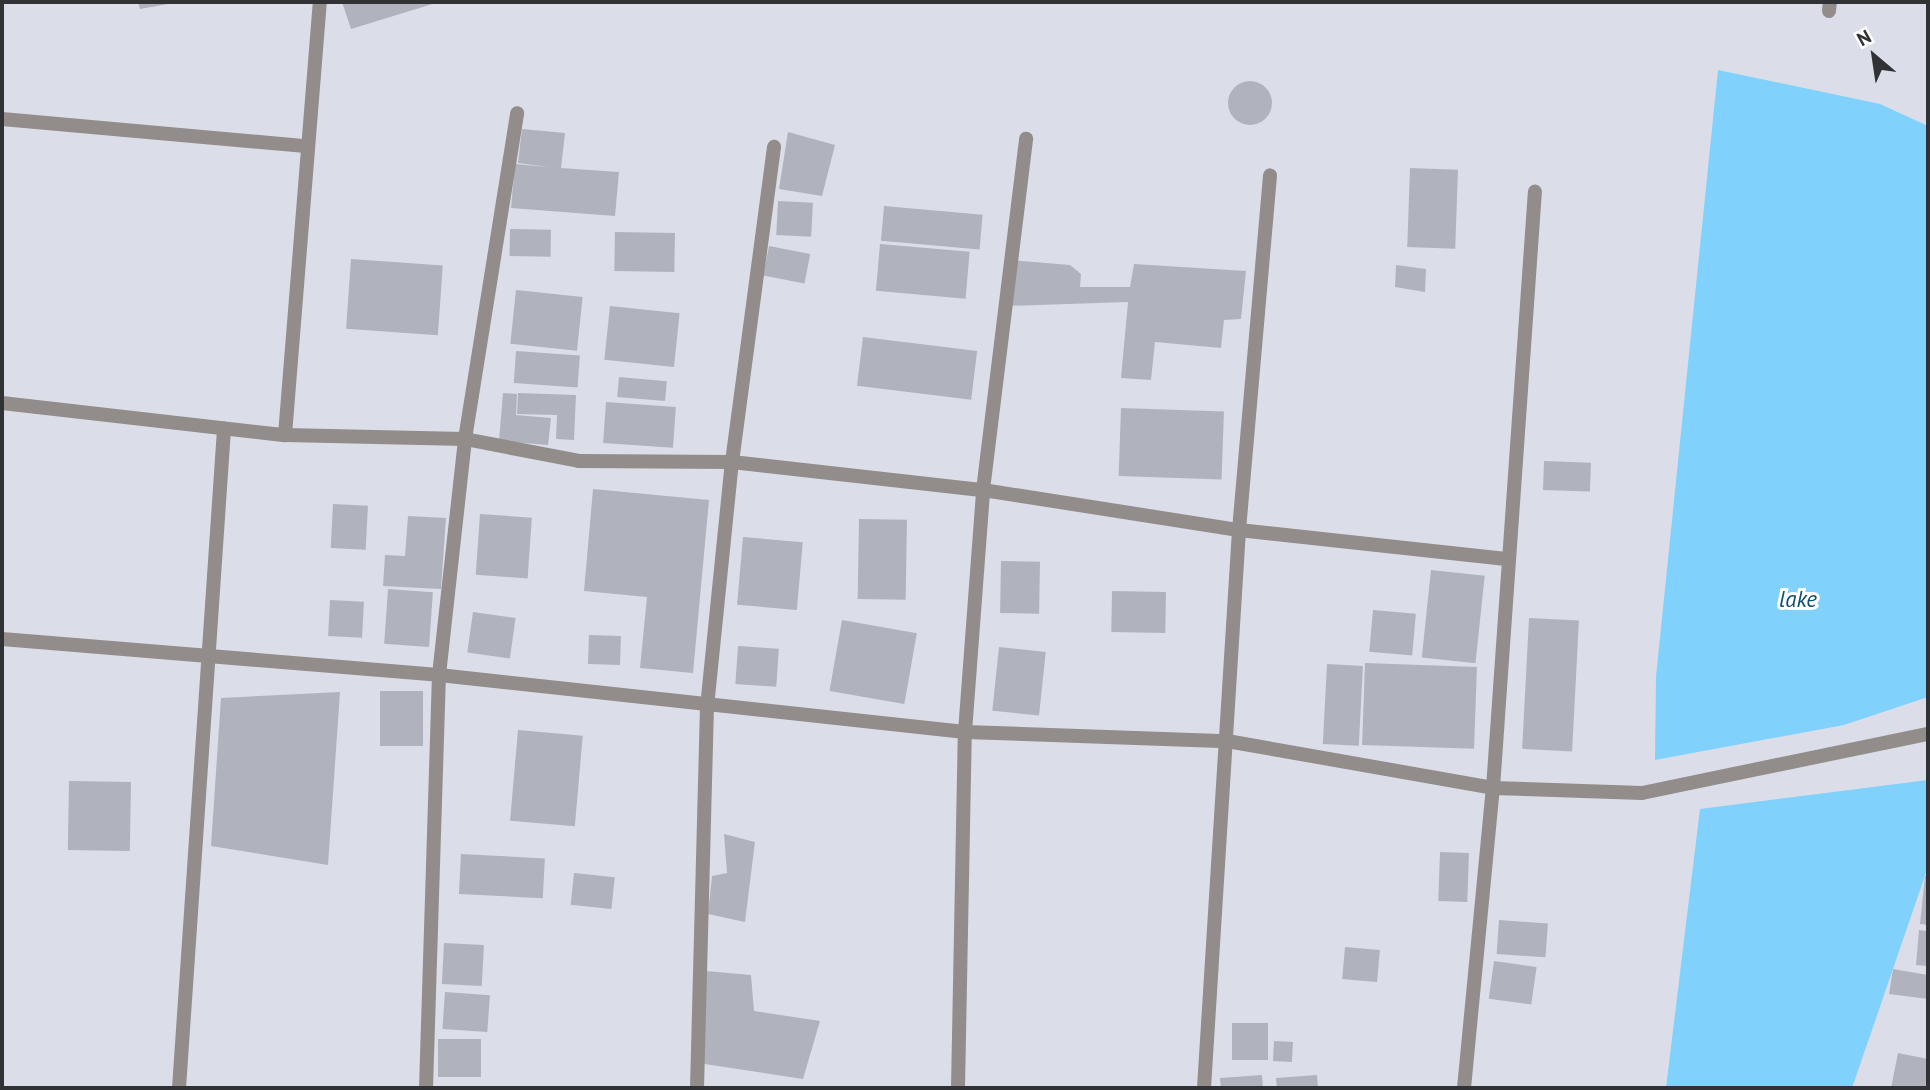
<!DOCTYPE html>
<style>
body{margin:0}
#map{position:relative;width:1930px;height:1090px;overflow:hidden;background:#dbdee9;font-family:"PT Sans",sans-serif}
div>[style]{position:absolute}
.water>*{inset:0;background:#81d1fd}
.building>*{inset:0;background:#b0b3bd;transform-origin:0 0}
.round{border-radius:50%}
.minor>*{height:14px;margin:-7px;padding:0 7px;transform-origin:7px;border-radius:7px;background:#928d8b}
span{translate:-50% -50%;white-space:nowrap;text-align:center;line-height:1.15;-webkit-text-stroke:6px #fff;paint-order:stroke}
.water-label{font-size:23px;color:#10506d;font-style:italic}
.frame{position:absolute;inset:0;border:4px solid #313236;pointer-events:none}
.north{position:absolute;left:1839px;top:21px;width:70px;height:70px;-webkit-text-stroke:5px #fff;paint-order:stroke;rotate:331deg;font-size:19px;font-weight:700;line-height:28px;text-align:center;color:#313236}
.north::after{content:'';display:block;margin:auto;width:24px;height:32px;background:#313236;clip-path:polygon(50% 0,100% 100%,50% 72%,0 100%)}
</style>
<div id="map">
<div class="water">
<i style="clip-path:polygon(1718px 70px,1880px 104px,1928px 126px,1928px 697px,1844px 725px,1655px 760px,1656px 677px)"></i>
<i style="clip-path:polygon(1928px 780px,1928px 867px,1852px 1088px,1666px 1088px,1700px 809px)"></i>
</div>
<div class="building">
<i style="clip-path:polygon(138px 2px,173px 2px,174px 3px,140px 9px)"></i>
<i style="clip-path:polygon(342px 2px,439px 2px,351px 29px)"></i>
<i class="round" style="left:1228px;top:81px;width:44px;height:44px"></i>
<i style="clip-path:polygon(522px 129px,565px 133px,561px 168px,619px 172px,615px 216px,511px 208px,515px 164px,549px 167px,518px 163px)"></i>
<i style="clip-path:polygon(788px 132px,835px 145px,822px 196px,779px 189px)"></i>
<i style="left:1410px;top:168px;width:48px;height:79px;rotate:2deg"></i>
<i style="left:778px;top:201px;width:35px;height:34px;rotate:3deg"></i>
<i style="left:884px;top:206px;width:99px;height:35px;rotate:5deg"></i>
<i style="left:510px;top:229px;width:41px;height:27px;rotate:1deg"></i>
<i style="left:615px;top:232px;width:60px;height:39px;rotate:1deg"></i>
<i style="left:880px;top:244px;width:90px;height:47px;rotate:5deg"></i>
<i style="left:769px;top:246px;width:42px;height:30px;rotate:11deg"></i>
<i style="left:351px;top:259px;width:92px;height:70px;rotate:4deg"></i>
<i style="clip-path:polygon(1011px 260px,1070px 265px,1081px 274px,1080px 287px,1130px 287px,1134px 264px,1246px 271px,1241px 319px,1224px 320px,1221px 348px,1155px 342px,1151px 380px,1121px 378px,1128px 302px,1006px 306px)"></i>
<i style="clip-path:polygon(1396px 265px,1426px 269px,1425px 292px,1395px 287px)"></i>
<i style="left:516px;top:290px;width:67px;height:54px;rotate:6deg"></i>
<i style="left:610px;top:306px;width:70px;height:54px;rotate:6deg"></i>
<i style="left:863px;top:337px;width:115px;height:49px;rotate:7deg"></i>
<i style="left:516px;top:351px;width:64px;height:32px;rotate:4deg"></i>
<i style="left:619px;top:377px;width:48px;height:20px;rotate:5deg"></i>
<i style="clip-path:polygon(503px 393px,517px 394px,516px 415px,551px 418px,548px 445px,499px 441px)"></i>
<i style="clip-path:polygon(518px 393px,576px 395px,574px 440px,556px 439px,557px 415px,517px 414px)"></i>
<i style="left:606px;top:402px;width:70px;height:41px;rotate:4deg"></i>
<i style="left:1121px;top:408px;width:103px;height:68px;rotate:2deg"></i>
<i style="left:1544px;top:461px;width:47px;height:29px;rotate:2deg"></i>
<i style="clip-path:polygon(593px 489px,709px 500px,693px 673px,640px 668px,647px 597px,584px 591px)"></i>
<i style="left:333px;top:504px;width:35px;height:44px;rotate:3deg"></i>
<i style="left:480px;top:514px;width:52px;height:61px;rotate:4deg"></i>
<i style="clip-path:polygon(408px 516px,446px 518px,441px 589px,383px 586px,385px 555px,405px 556px)"></i>
<i style="left:859px;top:519px;width:48px;height:80px;rotate:1deg"></i>
<i style="left:743px;top:537px;width:60px;height:68px;rotate:5deg"></i>
<i style="left:1001px;top:561px;width:39px;height:52px;rotate:1deg"></i>
<i style="left:1431px;top:570px;width:54px;height:88px;rotate:6deg"></i>
<i style="left:388px;top:589px;width:45px;height:55px;rotate:4deg"></i>
<i style="left:1112px;top:591px;width:54px;height:41px;rotate:1deg"></i>
<i style="left:330px;top:600px;width:34px;height:36px;rotate:3deg"></i>
<i style="left:1373px;top:610px;width:43px;height:42px;rotate:5deg"></i>
<i style="left:473px;top:612px;width:43px;height:41px;rotate:8deg"></i>
<i style="left:1529px;top:618px;width:50px;height:131px;rotate:3deg"></i>
<i style="left:842px;top:620px;width:76px;height:72px;rotate:10deg"></i>
<i style="left:589px;top:635px;width:32px;height:29px;rotate:2deg"></i>
<i style="left:738px;top:646px;width:41px;height:38px;rotate:4deg"></i>
<i style="left:999px;top:647px;width:47px;height:64px;rotate:6deg"></i>
<i style="left:1365px;top:663px;width:112px;height:82px;rotate:2deg"></i>
<i style="left:1327px;top:664px;width:36px;height:80px;rotate:3deg"></i>
<i style="left:380px;top:691px;width:43px;height:55px"></i>
<i style="clip-path:polygon(340px 692px,328px 865px,211px 846px,221px 698px)"></i>
<i style="left:518px;top:730px;width:65px;height:91px;rotate:5deg"></i>
<i style="left:131px;top:782px;width:69px;height:62px;rotate:91deg"></i>
<i style="clip-path:polygon(724px 834px,755px 842px,745px 922px,708px 914px,712px 876px,727px 873px)"></i>
<i style="left:1440px;top:852px;width:29px;height:49px;rotate:2deg"></i>
<i style="left:461px;top:854px;width:84px;height:40px;rotate:3deg"></i>
<i style="left:574px;top:873px;width:41px;height:32px;rotate:6deg"></i>
<i style="clip-path:polygon(1925px 876px,1928px 876px,1928px 925px,1920px 924px)"></i>
<i style="left:1499px;top:920px;width:49px;height:34px;rotate:4deg"></i>
<i style="clip-path:polygon(1919px 930px,1928px 931px,1928px 966px,1916px 965px)"></i>
<i style="left:444px;top:943px;width:40px;height:41px;rotate:3deg"></i>
<i style="left:1345px;top:947px;width:35px;height:32px;rotate:5deg"></i>
<i style="left:1494px;top:961px;width:43px;height:38px;rotate:8deg"></i>
<i style="clip-path:polygon(1893px 969px,1928px 975px,1928px 999px,1889px 994px)"></i>
<i style="clip-path:polygon(706px 971px,751px 975px,754px 1011px,820px 1021px,803px 1079px,698px 1063px)"></i>
<i style="left:445px;top:992px;width:45px;height:37px;rotate:4deg"></i>
<i style="left:1232px;top:1023px;width:36px;height:37px"></i>
<i style="left:438px;top:1039px;width:43px;height:38px"></i>
<i style="left:1274px;top:1041px;width:19px;height:20px;rotate:3deg"></i>
<i style="clip-path:polygon(1898px 1053px,1928px 1059px,1928px 1088px,1891px 1088px)"></i>
<i style="clip-path:polygon(1262px 1075px,1263px 1088px,1221px 1088px,1220px 1078px)"></i>
<i style="clip-path:polygon(1317px 1075px,1318px 1088px,1277px 1088px,1276px 1078px)"></i>
</div>
<div class="minor">
<i style="left:1829px;top:11px;width:9px;rotate:-84deg"></i>
<i style="left:2px;top:119px;width:305px;rotate:5.1deg"></i>
<i style="left:2px;top:403px;width:285px;rotate:6.5deg"></i>
<i style="left:285px;top:435px;width:180px;rotate:1.3deg"></i>
<i style="left:465px;top:439px;width:116px;rotate:10.9deg"></i>
<i style="left:579px;top:461px;width:153px;rotate:0.4deg"></i>
<i style="left:732px;top:462px;width:253px;rotate:6.4deg"></i>
<i style="left:983px;top:490px;width:259px;rotate:8.9deg"></i>
<i style="left:1239px;top:530px;width:271px;rotate:6.2deg"></i>
<i style="left:285px;top:435px;width:434px;rotate:-85.4deg"></i>
<i style="left:2px;top:639px;width:438px;rotate:4.7deg"></i>
<i style="left:439px;top:675px;width:529px;rotate:6.18deg"></i>
<i style="left:965px;top:732px;width:262px;rotate:2deg"></i>
<i style="left:1227px;top:741px;width:270px;rotate:10deg"></i>
<i style="left:1493px;top:788px;width:149px;rotate:1.9deg"></i>
<i style="left:1642px;top:793px;width:292px;rotate:-11.7deg"></i>
<i style="left:179px;top:1088px;width:661px;rotate:-86.09deg"></i>
<i style="left:426px;top:1088px;width:413px;rotate:-88.2deg"></i>
<i style="left:439px;top:675px;width:237px;rotate:-83.7deg"></i>
<i style="left:465px;top:439px;width:330px;rotate:-80.9deg"></i>
<i style="left:697px;top:1088px;width:381px;rotate:-88.5deg"></i>
<i style="left:707px;top:707px;width:246px;rotate:-84.2deg"></i>
<i style="left:732px;top:462px;width:318px;rotate:-82.4deg"></i>
<i style="left:958px;top:1088px;width:356px;rotate:-88.9deg"></i>
<i style="left:965px;top:732px;width:243px;rotate:-85.7deg"></i>
<i style="left:983px;top:490px;width:354px;rotate:-83deg"></i>
<i style="left:1204px;top:1088px;width:559px;rotate:-86.41deg"></i>
<i style="left:1239px;top:530px;width:356px;rotate:-85deg"></i>
<i style="left:1464px;top:1088px;width:301px;rotate:-84.5deg"></i>
<i style="left:1493px;top:788px;width:598px;rotate:-85.98deg"></i>
</div>
<div class="water-label">
<span style="left:1798px;top:599px">lake</span>
</div>
<div class="frame"></div>
<div class="north">N</div>
</div>
